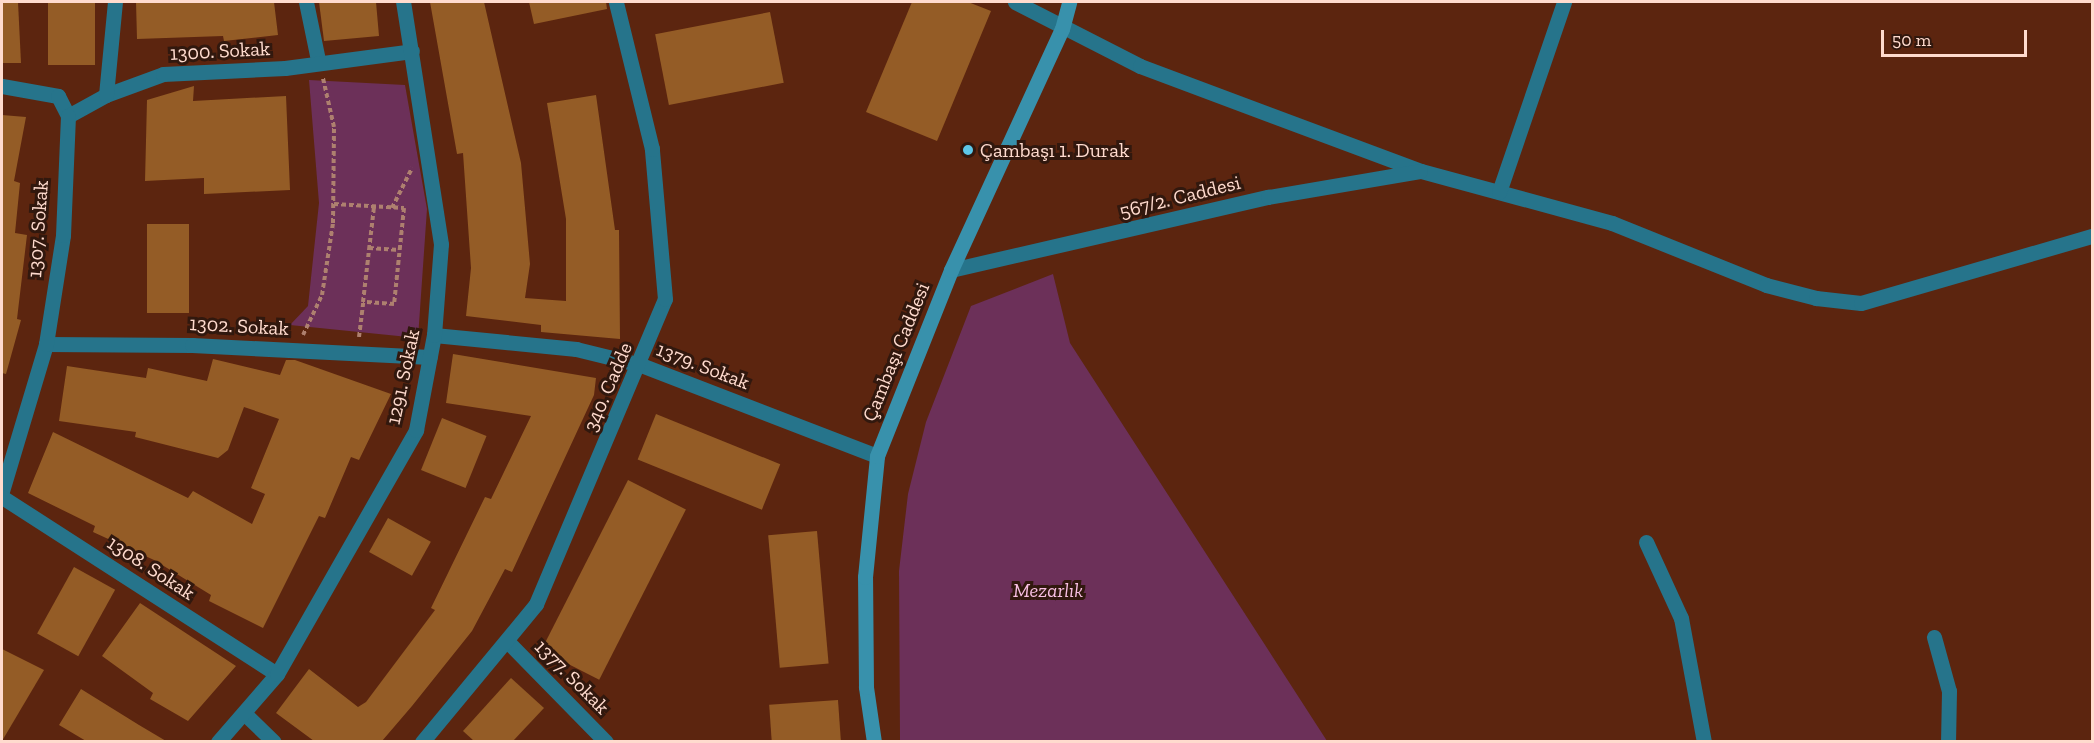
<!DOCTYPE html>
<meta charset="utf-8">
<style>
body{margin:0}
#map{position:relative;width:2094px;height:743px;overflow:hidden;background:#5c250f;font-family:"Zilla Slab",serif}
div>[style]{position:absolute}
.green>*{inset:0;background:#6c3059}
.building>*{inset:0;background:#945c26;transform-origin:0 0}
.path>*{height:4px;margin-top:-2px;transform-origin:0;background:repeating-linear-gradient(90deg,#ae806f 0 4.5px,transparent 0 7.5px)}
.minor>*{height:15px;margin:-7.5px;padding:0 7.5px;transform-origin:7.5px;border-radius:7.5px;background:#26748b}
.secondary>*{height:15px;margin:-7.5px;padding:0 7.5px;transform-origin:7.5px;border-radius:7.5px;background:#3891ac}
.dots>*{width:16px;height:16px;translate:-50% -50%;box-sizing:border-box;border:3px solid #31180e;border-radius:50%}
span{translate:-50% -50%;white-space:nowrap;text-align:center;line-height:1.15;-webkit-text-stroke:6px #31180e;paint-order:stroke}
.street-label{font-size:20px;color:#ffdbce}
.poi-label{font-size:20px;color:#ffdbce}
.left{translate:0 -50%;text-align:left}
.park-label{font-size:20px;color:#f8bfe3;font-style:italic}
.frame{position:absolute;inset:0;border:3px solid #ffdbce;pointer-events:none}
.scale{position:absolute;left:1881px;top:30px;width:146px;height:27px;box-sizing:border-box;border:3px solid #ffdbce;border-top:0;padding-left:8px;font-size:18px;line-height:21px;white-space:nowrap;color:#ffdbce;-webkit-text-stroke:4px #31180e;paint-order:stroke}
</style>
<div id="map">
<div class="green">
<i style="clip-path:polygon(309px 80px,405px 85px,427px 209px,418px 338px,290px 325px,308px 306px,319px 203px)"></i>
<i style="clip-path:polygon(1053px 274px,1070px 343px,1327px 741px,900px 741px,899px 571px,908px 494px,926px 422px,971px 306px)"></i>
</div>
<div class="building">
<i style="clip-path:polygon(2px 2px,18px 2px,21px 63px,2px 63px)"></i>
<i style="left:48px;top:2px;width:47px;height:63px"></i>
<i style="clip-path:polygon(136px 2px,274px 2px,278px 35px,224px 41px,223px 36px,137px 39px)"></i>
<i style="clip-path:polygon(319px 2px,376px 2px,379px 36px,324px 41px)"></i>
<i style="clip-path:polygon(430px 2px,484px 2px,521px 163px,530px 264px,525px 298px,566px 301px,566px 219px,547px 103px,596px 95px,615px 230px,619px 230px,620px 339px,541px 332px,541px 325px,466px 316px,471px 268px,463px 153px,457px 154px)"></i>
<i style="clip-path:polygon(529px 2px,606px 2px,607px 9px,534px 24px)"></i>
<i style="clip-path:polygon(912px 2px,968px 2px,991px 11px,937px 141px,866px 112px)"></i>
<i style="left:770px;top:12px;width:72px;height:117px;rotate:79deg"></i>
<i style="clip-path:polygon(194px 86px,193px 101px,286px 96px,290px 190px,204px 194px,204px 178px,145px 181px,147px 100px)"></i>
<i style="clip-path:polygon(2px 115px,26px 117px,14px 181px,20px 183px,15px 233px,27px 235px,17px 319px,21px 320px,6px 374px,2px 373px)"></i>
<i style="left:147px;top:224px;width:42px;height:89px"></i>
<i style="clip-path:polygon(453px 354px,596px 378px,594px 395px,512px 572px,505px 569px,472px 631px,412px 706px,382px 741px,314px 741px,276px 713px,309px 669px,358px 707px,366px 702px,435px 610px,431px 608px,485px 497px,491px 499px,531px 416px,446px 403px)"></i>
<i style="clip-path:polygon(213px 359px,280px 375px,286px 360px,295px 360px,391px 394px,359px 460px,351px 457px,325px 518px,319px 516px,263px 628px,209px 601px,211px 595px,154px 560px,93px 532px,95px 526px,28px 493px,53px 432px,188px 498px,193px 491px,252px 524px,265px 494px,251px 488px,279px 419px,244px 407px,228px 450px,218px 458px,135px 437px,136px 432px,59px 421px,67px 366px,146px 378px,148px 368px,207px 381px)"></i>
<i style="left:656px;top:414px;width:134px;height:49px;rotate:22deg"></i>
<i style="left:442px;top:418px;width:48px;height:56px;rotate:22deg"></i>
<i style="left:628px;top:480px;width:65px;height:191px;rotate:27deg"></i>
<i style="left:388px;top:518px;width:49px;height:39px;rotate:29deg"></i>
<i style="left:817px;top:531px;width:133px;height:49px;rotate:85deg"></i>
<i style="left:74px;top:567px;width:47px;height:76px;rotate:29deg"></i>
<i style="clip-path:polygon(140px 603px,236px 666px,188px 721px,150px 699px,153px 693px,102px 656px)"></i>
<i style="clip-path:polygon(2px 649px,44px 670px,2px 741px)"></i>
<i style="clip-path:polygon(511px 678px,544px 708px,513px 741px,474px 741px,463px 731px)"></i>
<i style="clip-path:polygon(81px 689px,139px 725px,166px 741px,86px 741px,59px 725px)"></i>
<i style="left:838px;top:700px;width:41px;height:69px;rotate:86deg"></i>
</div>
<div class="path">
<i style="left:334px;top:204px;width:70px;rotate:3.3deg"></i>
<i style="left:404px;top:208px;width:97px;rotate:95.9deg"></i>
<i style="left:394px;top:304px;width:31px;rotate:-176deg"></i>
<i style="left:363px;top:302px;width:96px;rotate:-83.4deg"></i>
<i style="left:392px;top:208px;width:45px;rotate:-63.4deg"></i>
<i style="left:369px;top:248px;width:30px;rotate:4deg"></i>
<i style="left:303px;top:335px;width:44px;rotate:-64.6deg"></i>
<i style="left:322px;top:295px;width:73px;rotate:-81.3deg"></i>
<i style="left:333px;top:223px;width:96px;rotate:-89.4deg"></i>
<i style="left:334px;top:127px;width:50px;rotate:-102.7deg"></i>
<i style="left:359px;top:337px;width:35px;rotate:-83deg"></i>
</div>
<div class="minor">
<i style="left:306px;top:2px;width:59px;rotate:78.3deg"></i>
<i style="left:1015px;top:2px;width:140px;rotate:27.1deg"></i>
<i style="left:1140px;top:66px;width:300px;rotate:20.5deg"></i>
<i style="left:1421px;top:171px;width:198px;rotate:15.2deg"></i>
<i style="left:1612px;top:223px;width:166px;rotate:21.9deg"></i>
<i style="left:1766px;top:285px;width:52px;rotate:14.6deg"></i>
<i style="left:1816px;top:298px;width:45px;rotate:6.3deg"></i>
<i style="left:1861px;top:303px;width:241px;rotate:-16.2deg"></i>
<i style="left:2px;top:86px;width:57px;rotate:10.1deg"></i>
<i style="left:58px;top:96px;width:22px;rotate:63deg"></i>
<i style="left:68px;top:116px;width:43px;rotate:-28.9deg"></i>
<i style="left:106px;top:95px;width:61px;rotate:-20.2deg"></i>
<i style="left:163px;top:74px;width:122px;rotate:-2.8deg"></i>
<i style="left:285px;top:68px;width:128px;rotate:-7.6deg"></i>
<i style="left:106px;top:95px;width:93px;rotate:-84.5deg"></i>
<i style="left:1499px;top:192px;width:201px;rotate:-71.1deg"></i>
<i style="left:951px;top:270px;width:325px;rotate:-13deg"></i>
<i style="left:1268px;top:197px;width:154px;rotate:-9.7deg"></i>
<i style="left:434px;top:335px;width:143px;rotate:5.6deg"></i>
<i style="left:576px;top:349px;width:67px;rotate:13.8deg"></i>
<i style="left:641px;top:365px;width:253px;rotate:21.1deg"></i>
<i style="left:46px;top:344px;width:146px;rotate:0.4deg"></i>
<i style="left:192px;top:345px;width:238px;rotate:2.9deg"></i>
<i style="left:2px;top:491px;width:153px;rotate:-73.3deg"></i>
<i style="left:46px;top:344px;width:110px;rotate:-81.1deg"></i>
<i style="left:63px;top:235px;width:119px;rotate:-87.6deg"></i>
<i style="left:2px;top:497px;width:327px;rotate:32.8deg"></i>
<i style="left:1646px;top:542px;width:84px;rotate:65.3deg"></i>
<i style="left:1681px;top:618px;width:126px;rotate:79.5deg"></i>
<i style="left:1934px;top:637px;width:56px;rotate:74.5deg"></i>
<i style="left:1949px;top:691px;width:51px;rotate:91.1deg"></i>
<i style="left:508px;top:642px;width:140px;rotate:45.6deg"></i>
<i style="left:245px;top:714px;width:40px;rotate:44deg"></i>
<i style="left:218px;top:742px;width:90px;rotate:-49.1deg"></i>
<i style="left:277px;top:674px;width:281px;rotate:-60.3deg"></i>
<i style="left:416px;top:430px;width:97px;rotate:-79.3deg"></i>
<i style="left:434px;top:335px;width:91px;rotate:-85.6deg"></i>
<i style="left:441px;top:244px;width:245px;rotate:-98.9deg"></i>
<i style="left:422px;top:742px;width:179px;rotate:-50.4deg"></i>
<i style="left:536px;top:604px;width:331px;rotate:-67.1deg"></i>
<i style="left:665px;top:299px;width:151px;rotate:-95deg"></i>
<i style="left:652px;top:149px;width:151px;rotate:-103.8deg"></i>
</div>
<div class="secondary">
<i style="left:874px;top:742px;width:56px;rotate:-98.3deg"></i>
<i style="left:866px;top:687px;width:110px;rotate:-90.5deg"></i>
<i style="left:865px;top:577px;width:122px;rotate:-84.3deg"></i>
<i style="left:877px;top:456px;width:200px;rotate:-68.3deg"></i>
<i style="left:951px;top:270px;width:265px;rotate:-65.3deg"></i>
<i style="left:1062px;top:29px;width:28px;rotate:-75deg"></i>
</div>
<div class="dots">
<i style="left:968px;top:150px;background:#5dc7e8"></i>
</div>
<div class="street-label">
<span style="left:220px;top:51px;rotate:-3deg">1300. Sokak</span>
<span style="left:1180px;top:197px;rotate:-14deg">567/2. Caddesi</span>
<span style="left:38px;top:229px;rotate:-86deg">1307. Sokak</span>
<span style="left:239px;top:326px;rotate:3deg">1302. Sokak</span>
<span style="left:896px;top:352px;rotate:-68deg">Çambaşı Caddesi</span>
<span style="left:703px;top:366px;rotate:21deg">1379. Sokak</span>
<span style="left:403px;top:377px;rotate:-78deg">1291. Sokak</span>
<span style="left:608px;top:387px;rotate:-67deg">340. Cadde</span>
<span style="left:151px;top:568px;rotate:33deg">1308. Sokak</span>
<span style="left:572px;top:677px;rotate:45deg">1377. Sokak</span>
</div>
<div class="poi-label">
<span class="left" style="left:980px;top:150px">Çambaşı 1. Durak</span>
</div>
<div class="park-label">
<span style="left:1048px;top:590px">Mezarlık</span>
</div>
<div class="frame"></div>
<div class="scale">50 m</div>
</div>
